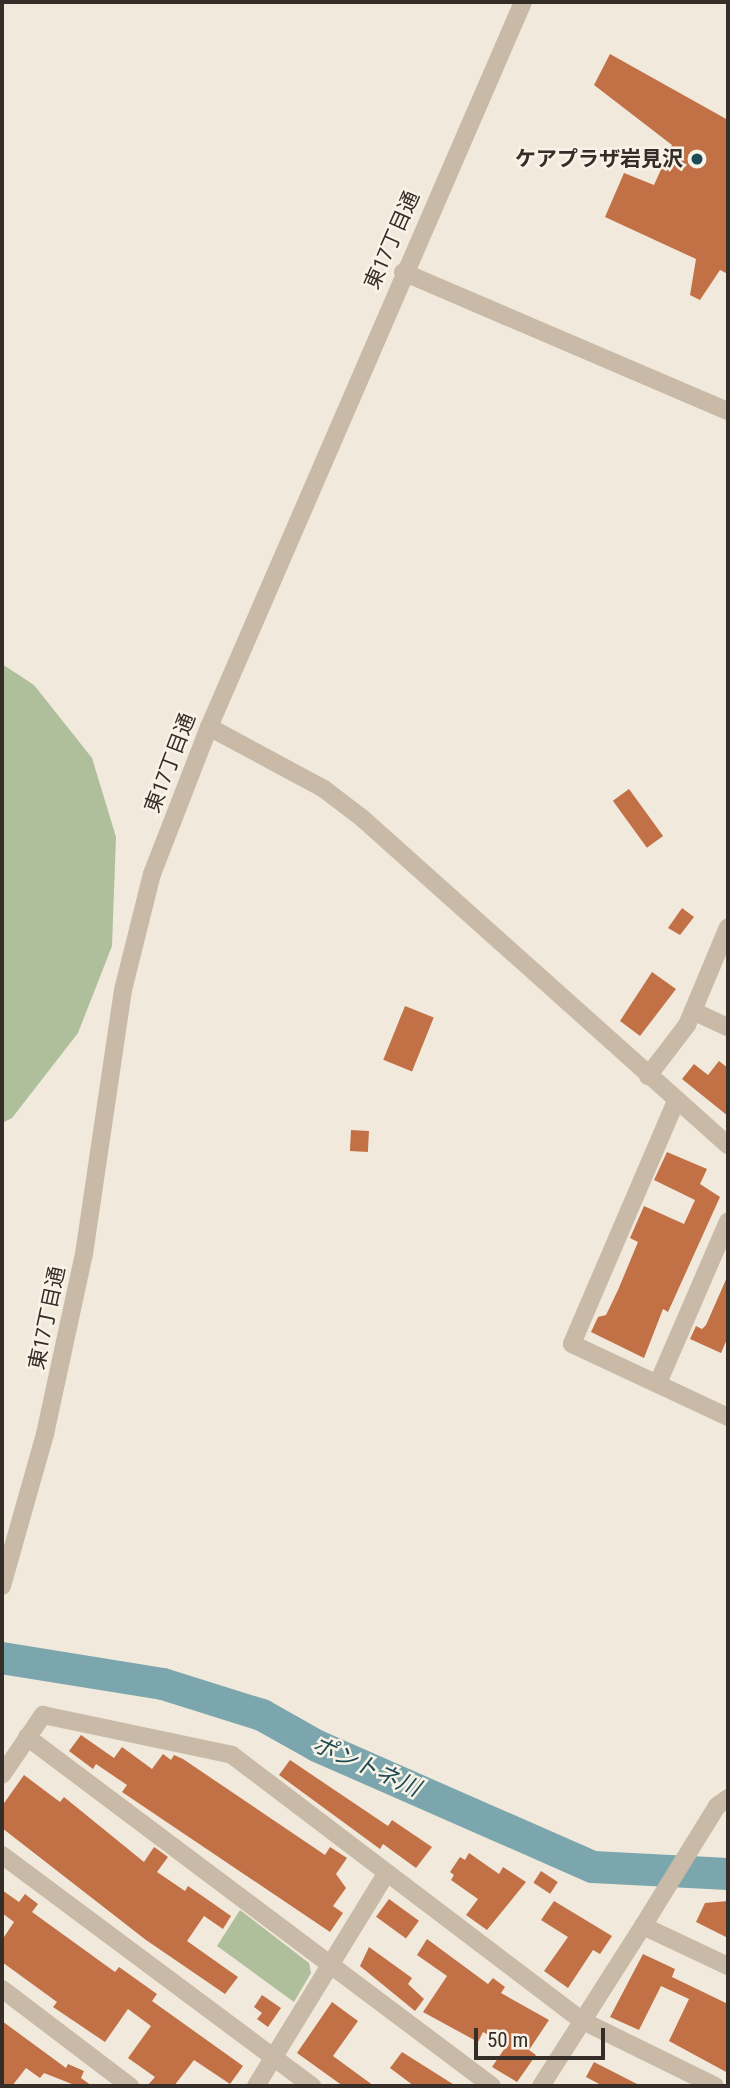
<!DOCTYPE html>
<meta charset="utf-8">
<style>
body{margin:0}
#map{position:relative;width:730px;height:2088px;overflow:hidden;background:#f1e9db;font-family:"Roboto Condensed","Noto Sans JP",sans-serif}
div>[style]{position:absolute}
.green>*{inset:0;background:#b0bf9b}
.river>*{height:32px;margin:-16px;padding:0 16px;transform-origin:16px;border-radius:16px;background:#7ba6ad}
.building>*{inset:0;background:#c27147;transform-origin:0 0}
.minor>*{height:18px;margin:-9px;padding:0 9px;transform-origin:9px;border-radius:9px;background:#c9baa7}
.dots>*{width:19px;height:19px;translate:-50% -50%;box-sizing:border-box;border:4px solid #f9f2e7;border-radius:50%}
span{translate:-50% -50%;white-space:nowrap;text-align:center;line-height:1.15;-webkit-text-stroke:5px #f9f2e7;paint-order:stroke}
.poi-label{font-size:21px;color:#352d27;font-weight:700}
.right{translate:-100% -50%;text-align:right}
.street-label{font-size:21px;color:#352d27}
.water-label{font-size:23px;color:#1e4c55;font-style:italic}
.frame{position:absolute;inset:0;border:4px solid #352d27;pointer-events:none}
.scale{position:absolute;left:474px;top:2028px;width:131px;height:32px;box-sizing:border-box;border:4px solid #352d27;border-top:0;padding-left:9px;font-size:21px;line-height:24px;white-space:nowrap;color:#352d27;-webkit-text-stroke:5px #f9f2e7;paint-order:stroke}
</style>
<div id="map">
<div class="green">
<i style="clip-path:polygon(2px 664px,34px 685px,92px 758px,116px 837px,112px 946px,78px 1033px,12px 1118px,2px 1123px)"></i>
<i style="clip-path:polygon(240px 1910px,309px 1963px,311px 1973px,294px 2002px,217px 1946px)"></i>
</div>
<div class="river">
<i style="left:2px;top:1658px;width:163px;rotate:9.2deg"></i>
<i style="left:163px;top:1684px;width:104px;rotate:17.4deg"></i>
<i style="left:262px;top:1715px;width:63px;rotate:29.4deg"></i>
<i style="left:317px;top:1746px;width:301px;rotate:23.7deg"></i>
<i style="left:593px;top:1867px;width:135px;rotate:3deg"></i>
</div>
<div class="building">
<i style="clip-path:polygon(610px 54px,728px 120px,728px 274px,720px 270px,700px 300px,690px 295px,696px 259px,605px 217px,624px 173px,654px 185px,672px 145px,594px 85px)"></i>
<i style="left:629px;top:789px;width:58px;height:20px;rotate:54deg"></i>
<i style="clip-path:polygon(682px 908px,694px 917px,680px 935px,668px 928px)"></i>
<i style="clip-path:polygon(652px 972px,676px 989px,640px 1036px,620px 1021px)"></i>
<i style="left:405px;top:1006px;width:31px;height:58px;rotate:22deg"></i>
<i style="clip-path:polygon(719px 1061px,728px 1068px,728px 1116px,682px 1079px,694px 1064px,708px 1075px)"></i>
<i style="left:351px;top:1130px;width:18px;height:21px;rotate:3deg"></i>
<i style="clip-path:polygon(667px 1152px,707px 1169px,700px 1184px,720px 1197px,668px 1312px,663px 1309px,644px 1358px,591px 1332px,598px 1317px,606px 1315px,618px 1290px,638px 1242px,630px 1238px,644px 1206px,684px 1224px,695px 1200px,654px 1180px)"></i>
<i style="clip-path:polygon(728px 1275px,728px 1337px,721px 1353px,690px 1339px,696px 1326px,702px 1329px,706px 1325px)"></i>
<i style="clip-path:polygon(81px 1735px,114px 1758px,122px 1747px,152px 1769px,163px 1754px,171px 1760px,174px 1755px,183px 1759px,325px 1855px,330px 1847px,347px 1858px,336px 1874px,346px 1888px,333px 1906px,343px 1913px,330px 1932px,122px 1792px,127px 1785px,96px 1764px,93px 1769px,69px 1751px)"></i>
<i style="clip-path:polygon(290px 1760px,388px 1826px,392px 1820px,432px 1847px,416px 1868px,383px 1844px,380px 1849px,279px 1775px)"></i>
<i style="clip-path:polygon(24px 1775px,60px 1802px,64px 1797px,144px 1862px,154px 1847px,157px 1849px,168px 1857px,157px 1872px,185px 1891px,188px 1886px,231px 1916px,223px 1929px,204px 1916px,187px 1941px,238px 1977px,225px 1994px,146px 1940px,2px 1828px,2px 1806px)"></i>
<i style="clip-path:polygon(469px 1853px,499px 1874px,503px 1867px,526px 1882px,487px 1930px,466px 1915px,478px 1899px,451px 1880px,454px 1875px,450px 1872px,460px 1857px,465px 1860px)"></i>
<i style="left:541px;top:1871px;width:20px;height:14px;rotate:33deg"></i>
<i style="clip-path:polygon(2px 1890px,19px 1902px,25px 1894px,38px 1904px,32px 1912px,115px 1972px,119px 1967px,157px 1994px,152px 2001px,243px 2066px,230px 2084px,194px 2060px,174px 2086px,147px 2086px,155px 2077px,128px 2058px,151px 2026px,128px 2009px,105px 2042px,53px 2007px,57px 2002px,2px 1962px,2px 1940px,14px 1922px,2px 1913px)"></i>
<i style="left:389px;top:1899px;width:37px;height:22px;rotate:36deg"></i>
<i style="clip-path:polygon(554px 1901px,612px 1936px,600px 1954px,593px 1950px,568px 1988px,544px 1971px,568px 1937px,541px 1920px)"></i>
<i style="clip-path:polygon(728px 1901px,728px 1938px,696px 1922px,705px 1903px)"></i>
<i style="clip-path:polygon(427px 1939px,488px 1984px,493px 1978px,505px 1987px,501px 1993px,549px 2020px,529px 2050px,536px 2055px,517px 2082px,492px 2067px,507px 2045px,483px 2032px,478px 2042px,423px 2012px,447px 1976px,417px 1955px)"></i>
<i style="clip-path:polygon(369px 1947px,412px 1978px,408px 1984px,424px 1999px,415px 2011px,360px 1966px)"></i>
<i style="clip-path:polygon(643px 1954px,675px 1969px,672px 1977px,728px 2004px,728px 2073px,669px 2041px,689px 1999px,661px 1986px,639px 2030px,610px 2017px)"></i>
<i style="clip-path:polygon(262px 1995px,281px 2008px,268px 2027px,257px 2019px,262px 2013px,254px 2007px)"></i>
<i style="clip-path:polygon(332px 2002px,358px 2021px,333px 2056px,374px 2086px,343px 2086px,297px 2053px)"></i>
<i style="clip-path:polygon(2px 2021px,66px 2068px,68px 2064px,84px 2071px,81px 2078px,92px 2086px,77px 2086px,44px 2073px,40px 2078px,26px 2068px,12px 2086px,2px 2086px)"></i>
<i style="clip-path:polygon(402px 2052px,456px 2086px,414px 2086px,390px 2068px)"></i>
<i style="clip-path:polygon(594px 2062px,641px 2086px,603px 2086px,586px 2077px)"></i>
</div>
<div class="minor">
<i style="left:403px;top:272px;width:353px;rotate:23.2deg"></i>
<i style="left:209px;top:727px;width:131px;rotate:28.3deg"></i>
<i style="left:324px;top:789px;width:48px;rotate:37.3deg"></i>
<i style="left:362px;top:818px;width:491px;rotate:41.8deg"></i>
<i style="left:693px;top:1011px;width:38px;rotate:25deg"></i>
<i style="left:648px;top:1076px;width:64px;rotate:-52.6deg"></i>
<i style="left:687px;top:1025px;width:106px;rotate:-67.3deg"></i>
<i style="left:676px;top:1101px;width:264px;rotate:113.2deg"></i>
<i style="left:572px;top:1344px;width:172px;rotate:25.1deg"></i>
<i style="left:658px;top:1383px;width:176px;rotate:-66.6deg"></i>
<i style="left:2px;top:1586px;width:158px;rotate:-74.2deg"></i>
<i style="left:45px;top:1434px;width:184px;rotate:-77.8deg"></i>
<i style="left:84px;top:1254px;width:267px;rotate:-81.6deg"></i>
<i style="left:123px;top:990px;width:120px;rotate:-76deg"></i>
<i style="left:152px;top:874px;width:158px;rotate:-68.8deg"></i>
<i style="left:209px;top:727px;width:790px;rotate:-66.58deg"></i>
<i style="left:27px;top:1737px;width:581px;rotate:36.89deg"></i>
<i style="left:2px;top:1775px;width:73px;rotate:-55.7deg"></i>
<i style="left:43px;top:1715px;width:193px;rotate:11.9deg"></i>
<i style="left:232px;top:1755px;width:440px;rotate:37.2deg"></i>
<i style="left:583px;top:2021px;width:147px;rotate:26.2deg"></i>
<i style="left:2px;top:1855px;width:387px;rotate:36.7deg"></i>
<i style="left:643px;top:1926px;width:141px;rotate:-58.3deg"></i>
<i style="left:717px;top:1806px;width:14px;rotate:-36deg"></i>
<i style="left:2px;top:1989px;width:161px;rotate:37.2deg"></i>
<i style="left:256px;top:2086px;width:249px;rotate:-58.5deg"></i>
<i style="left:541px;top:2086px;width:190px;rotate:-57.5deg"></i>
<i style="left:643px;top:1926px;width:94px;rotate:25.2deg"></i>
</div>
<div class="dots">
<i style="left:697px;top:159px;background:#1e4c55"></i>
</div>
<div class="poi-label">
<span class="right" style="left:683px;top:159px">ケアプラザ岩見沢</span>
</div>
<div class="street-label">
<span style="left:392px;top:240px;rotate:-66deg">東17丁目通</span>
<span style="left:170px;top:763px;rotate:-69deg">東17丁目通</span>
<span style="left:47px;top:1318px;rotate:-78deg">東17丁目通</span>
</div>
<div class="water-label">
<span style="left:366px;top:1767px;rotate:24deg">ポントネ川</span>
</div>
<div class="frame"></div>
<div class="scale">50 m</div>
</div>
